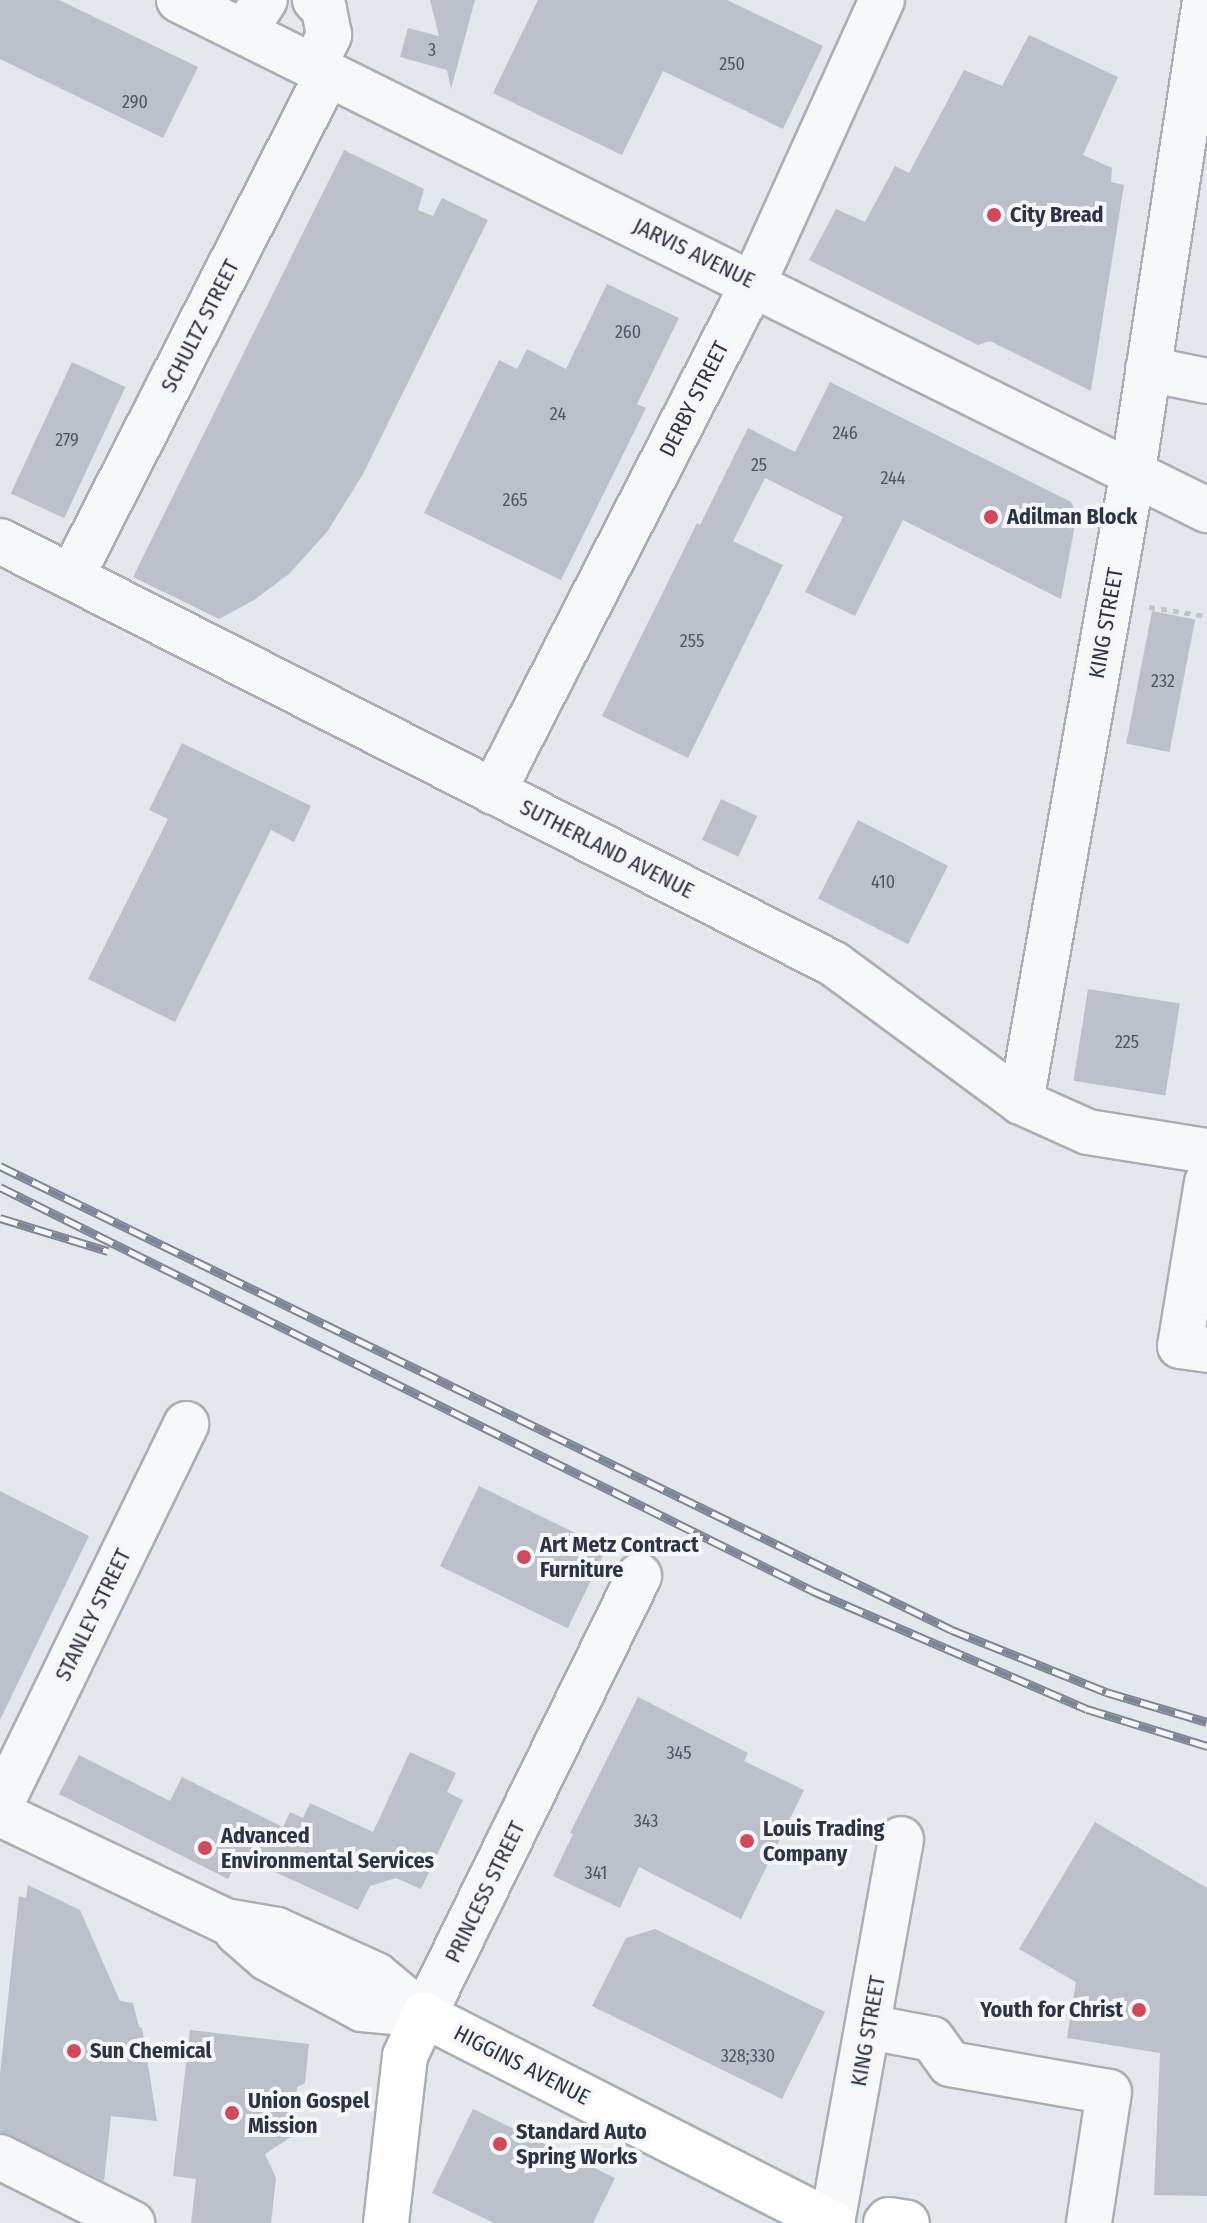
<!DOCTYPE html>
<style>
body{margin:0}
#map{position:relative;width:1207px;height:2223px;overflow:hidden;background:#e4e7ec;font-family:"Fira Sans Condensed",sans-serif}
div>[style]{position:absolute}
.building>*{inset:0;background:#bbc0ca;transform-origin:0 0}
.path>*{height:5px;margin-top:-2.5px;transform-origin:0;background:repeating-linear-gradient(90deg,#c2c5cb 0 6px,transparent 0 12px)}
.roads{filter:drop-shadow(2px 0 #a9aeb7) drop-shadow(-2px 0 #a9aeb7) drop-shadow(0 2px #a9aeb7) drop-shadow(0 -2px #a9aeb7)}
.minor>*{height:44px;margin:-22px;padding:0 22px;transform-origin:22px;border-radius:22px;background:#f7f8fa}
.major>*{height:44px;margin:-22px;padding:0 22px;transform-origin:22px;border-radius:22px;background:#fff}
.rail>*{height:9px;margin-top:-4.5px;transform-origin:0;background:repeating-linear-gradient(90deg,#f4f6f9 0 18px,#7d8696 0 36px);box-sizing:border-box;border-block:2px solid #7d8696}
.dots>*{width:22px;height:22px;translate:-50% -50%;box-sizing:border-box;border:4px solid #f4f6f9;border-radius:50%}
span{translate:-50% -50%;white-space:nowrap;text-align:center;line-height:1.15;-webkit-text-stroke:8px #f4f6f9;paint-order:stroke}
.number-label{font-size:18px;color:#4f5766}
.number-label span{-webkit-text-stroke-width:0}
.poi-label{font-size:22px;color:#2b3445;font-weight:700}
.left{translate:0 -50%;text-align:left}
.right{translate:-100% -50%;text-align:right}
.street-label{font-size:22px;color:#2b3445}
</style>
<div id="map">
<div class="building">
<i style="clip-path:polygon(0 0,59px 0,198px 67px,163px 138px,0 59px)"></i>
<i style="clip-path:polygon(430px 0,475px 0,451px 89px,447px 70px,400px 57px,408px 28px,439px 36px)"></i>
<i style="clip-path:polygon(538px 0,727px 0,823px 46px,783px 129px,663px 71px,622px 155px,493px 93px)"></i>
<i style="clip-path:polygon(1029px 35px,1118px 77px,1083px 155px,1112px 168px,1111px 182px,1124px 185px,1091px 391px,990px 341px,978px 345px,809px 260px,836px 209px,865px 222px,895px 166px,909px 173px,964px 70px,1002px 86px)"></i>
<i style="clip-path:polygon(344px 150px,424px 189px,418px 210px,433px 216px,442px 198px,488px 220px,363px 474px,327px 532px,289px 574px,254px 600px,219px 619px,133px 577px)"></i>
<i style="clip-path:polygon(607px 284px,679px 318px,637px 404px,646px 408px,561px 580px,424px 513px,499px 360px,517px 369px,527px 349px,566px 369px)"></i>
<i style="left:72px;top:362px;width:59px;height:145px;rotate:25deg"></i>
<i style="clip-path:polygon(830px 382px,1071px 502px,1077px 514px,1061px 599px,903px 520px,855px 616px,805px 592px,843px 517px,765px 478px,733px 541px,783px 565px,688px 758px,602px 716px,697px 523px,700px 525px,748px 428px,795px 452px)"></i>
<i style="left:1152px;top:611px;width:44px;height:135px;rotate:11deg"></i>
<i style="clip-path:polygon(182px 743px,311px 806px,294px 842px,271px 830px,175px 1022px,88px 979px,168px 819px,149px 810px)"></i>
<i style="left:721px;top:799px;width:40px;height:45px;rotate:25deg"></i>
<i style="left:858px;top:820px;width:101px;height:88px;rotate:27deg"></i>
<i style="left:1088px;top:989px;width:93px;height:93px;rotate:9deg"></i>
<i style="left:479px;top:1486px;width:142px;height:89px;rotate:26deg"></i>
<i style="clip-path:polygon(0 1491px,89px 1536px,0 1720px)"></i>
<i style="clip-path:polygon(638px 1697px,748px 1753px,744px 1761px,804px 1790px,741px 1919px,639px 1867px,620px 1908px,553px 1876px,573px 1834px,570px 1833px)"></i>
<i style="clip-path:polygon(410px 1752px,456px 1773px,447px 1792px,463px 1800px,421px 1889px,396px 1878px,370px 1886px,358px 1910px,240px 1856px,228px 1879px,59px 1794px,79px 1755px,170px 1801px,182px 1777px,283px 1827px,290px 1812px,303px 1818px,310px 1803px,373px 1832px)"></i>
<i style="clip-path:polygon(1095px 1822px,1207px 1888px,1207px 2196px,1154px 2195px,1160px 2053px,1067px 2038px,1076px 1982px,1019px 1949px)"></i>
<i style="clip-path:polygon(28px 1885px,80px 1910px,120px 2001px,133px 2003px,139px 2027px,142px 2028px,157px 2121px,111px 2116px,104px 2181px,0 2132px,0 2074px,19px 1896px,26px 1898px)"></i>
<i style="clip-path:polygon(655px 1929px,825px 2012px,782px 2099px,592px 2006px,626px 1938px)"></i>
<i style="clip-path:polygon(190px 2030px,309px 2044px,305px 2083px,297px 2087px,294px 2135px,265px 2154px,276px 2178px,271px 2223px,191px 2223px,196px 2179px,173px 2176px)"></i>
<i style="clip-path:polygon(473px 2109px,615px 2178px,593px 2223px,494px 2223px,432px 2193px)"></i>
</div>
<div class="path">
<i style="left:1149px;top:607px;width:59px;rotate:8.8deg"></i>
</div>
<div class="roads">
<div class="minor">
<i style="left:179px;top:0;width:1148px;rotate:26.39deg"></i>
<i style="left:244px;top:32px;width:38px;rotate:-57deg"></i>
<i style="left:313px;top:68px;width:37px;rotate:-64deg"></i>
<i style="left:329px;top:35px;width:26px;rotate:-101deg"></i>
<i style="left:324px;top:9px;width:13px;rotate:-135deg"></i>
<i style="left:1148px;top:369px;width:60px;rotate:11.5deg"></i>
<i style="left:0;top:541px;width:935px;rotate:26.89deg"></i>
<i style="left:834px;top:964px;width:232px;rotate:36.4deg"></i>
<i style="left:1021px;top:1102px;width:73px;rotate:24.1deg"></i>
<i style="left:1088px;top:1132px;width:121px;rotate:9.1deg"></i>
<i style="left:72px;top:576px;width:562px;rotate:-63.02deg"></i>
<i style="left:493px;top:792px;width:573px;rotate:-62.9deg"></i>
<i style="left:754px;top:282px;width:310px;rotate:-65.6deg"></i>
<i style="left:1021px;top:1102px;width:641px;rotate:-79.94deg"></i>
<i style="left:1133px;top:471px;width:476px;rotate:-81.3deg"></i>
<i style="left:1207px;top:1182px;width:166px;rotate:99.3deg"></i>
<i style="left:1180px;top:1346px;width:27px;rotate:8deg"></i>
<i style="left:0;top:1806px;width:425px;rotate:-64deg"></i>
<i style="left:0;top:1814px;width:249px;rotate:25.4deg"></i>
<i style="left:225px;top:1921px;width:53px;rotate:9.8deg"></i>
<i style="left:277px;top:1930px;width:109px;rotate:24.4deg"></i>
<i style="left:376px;top:1975px;width:62px;rotate:39.8deg"></i>
<i style="left:237px;top:1932px;width:40px;rotate:41deg"></i>
<i style="left:267px;top:1958px;width:108px;rotate:28.2deg"></i>
<i style="left:362px;top:2009px;width:62px;rotate:5.5deg"></i>
<i style="left:424px;top:2015px;width:489px;rotate:-63.9deg"></i>
<i style="left:869px;top:2027px;width:64px;rotate:10.8deg"></i>
<i style="left:932px;top:2039px;width:31px;rotate:54deg"></i>
<i style="left:950px;top:2064px;width:161px;rotate:10deg"></i>
<i style="left:1109px;top:2092px;width:133px;rotate:98.7deg"></i>
<i style="left:0;top:2157px;width:148px;rotate:26.6deg"></i>
<i style="left:832px;top:2223px;width:390px;rotate:-79.8deg"></i>
</div>
<div class="major">
<i style="left:386px;top:2223px;width:168px;rotate:-83.5deg"></i>
<i style="left:405px;top:2056px;width:45px;rotate:-65.1deg"></i>
<i style="left:424px;top:2015px;width:459px;rotate:27deg"></i>
<i style="left:886px;top:2223px;width:4px;rotate:-45deg"></i>
<i style="left:889px;top:2220px;width:18px;rotate:9deg"></i>
</div>
</div>
<div class="rail">
<i style="left:0;top:1166px;width:1059px;rotate:25.98deg"></i>
<i style="left:952px;top:1630px;width:166px;rotate:21.9deg"></i>
<i style="left:1106px;top:1692px;width:105px;rotate:16.5deg"></i>
<i style="left:0;top:1187px;width:908px;rotate:26.42deg"></i>
<i style="left:813px;top:1591px;width:298px;rotate:23.3deg"></i>
<i style="left:1087px;top:1709px;width:126px;rotate:17.1deg"></i>
<i style="left:0;top:1218px;width:113px;rotate:17deg"></i>
</div>
<div class="dots">
<i style="left:994px;top:215px;background:#d1495b"></i>
<i style="left:991px;top:517px;background:#d1495b"></i>
<i style="left:524px;top:1557px;background:#d1495b"></i>
<i style="left:747px;top:1841px;background:#d1495b"></i>
<i style="left:205px;top:1848px;background:#d1495b"></i>
<i style="left:1139px;top:2010px;background:#d1495b"></i>
<i style="left:74px;top:2051px;background:#d1495b"></i>
<i style="left:232px;top:2113px;background:#d1495b"></i>
<i style="left:500px;top:2144px;background:#d1495b"></i>
</div>
<div class="number-label">
<span style="left:432px;top:50px">3</span>
<span style="left:732px;top:64px">250</span>
<span style="left:135px;top:102px">290</span>
<span style="left:628px;top:332px">260</span>
<span style="left:558px;top:414px">24</span>
<span style="left:845px;top:433px">246</span>
<span style="left:67px;top:440px">279</span>
<span style="left:759px;top:465px">25</span>
<span style="left:893px;top:478px">244</span>
<span style="left:515px;top:500px">265</span>
<span style="left:692px;top:641px">255</span>
<span style="left:1163px;top:681px">232</span>
<span style="left:883px;top:882px">410</span>
<span style="left:1127px;top:1042px">225</span>
<span style="left:679px;top:1753px">345</span>
<span style="left:646px;top:1821px">343</span>
<span style="left:596px;top:1873px">341</span>
<span style="left:748px;top:2056px">328;330</span>
</div>
<div class="poi-label">
<span class="left" style="left:1010px;top:215px">City Bread</span>
<span class="left" style="left:1007px;top:517px">Adilman Block</span>
<span class="left" style="left:540px;top:1557px">Art Metz Contract<br>Furniture</span>
<span class="left" style="left:763px;top:1841px">Louis Trading<br>Company</span>
<span class="left" style="left:221px;top:1848px">Advanced<br>Environmental Services</span>
<span class="right" style="left:1123px;top:2010px">Youth for Christ</span>
<span class="left" style="left:90px;top:2051px">Sun Chemical</span>
<span class="left" style="left:248px;top:2113px">Union Gospel<br>Mission</span>
<span class="left" style="left:516px;top:2144px">Standard Auto<br>Spring Works</span>
</div>
<div class="street-label">
<span style="left:694px;top:253px;rotate:26deg">JARVIS AVENUE</span>
<span style="left:200px;top:326px;rotate:-63deg">SCHULTZ STREET</span>
<span style="left:694px;top:399px;rotate:-63deg">DERBY STREET</span>
<span style="left:1106px;top:623px;rotate:-80deg">KING STREET</span>
<span style="left:607px;top:849px;rotate:27deg">SUTHERLAND AVENUE</span>
<span style="left:93px;top:1615px;rotate:-64deg">STANLEY STREET</span>
<span style="left:485px;top:1892px;rotate:-64deg">PRINCESS STREET</span>
<span style="left:868px;top:2031px;rotate:-80deg">KING STREET</span>
<span style="left:522px;top:2065px;rotate:27deg">HIGGINS AVENUE</span>
</div>
</div>
